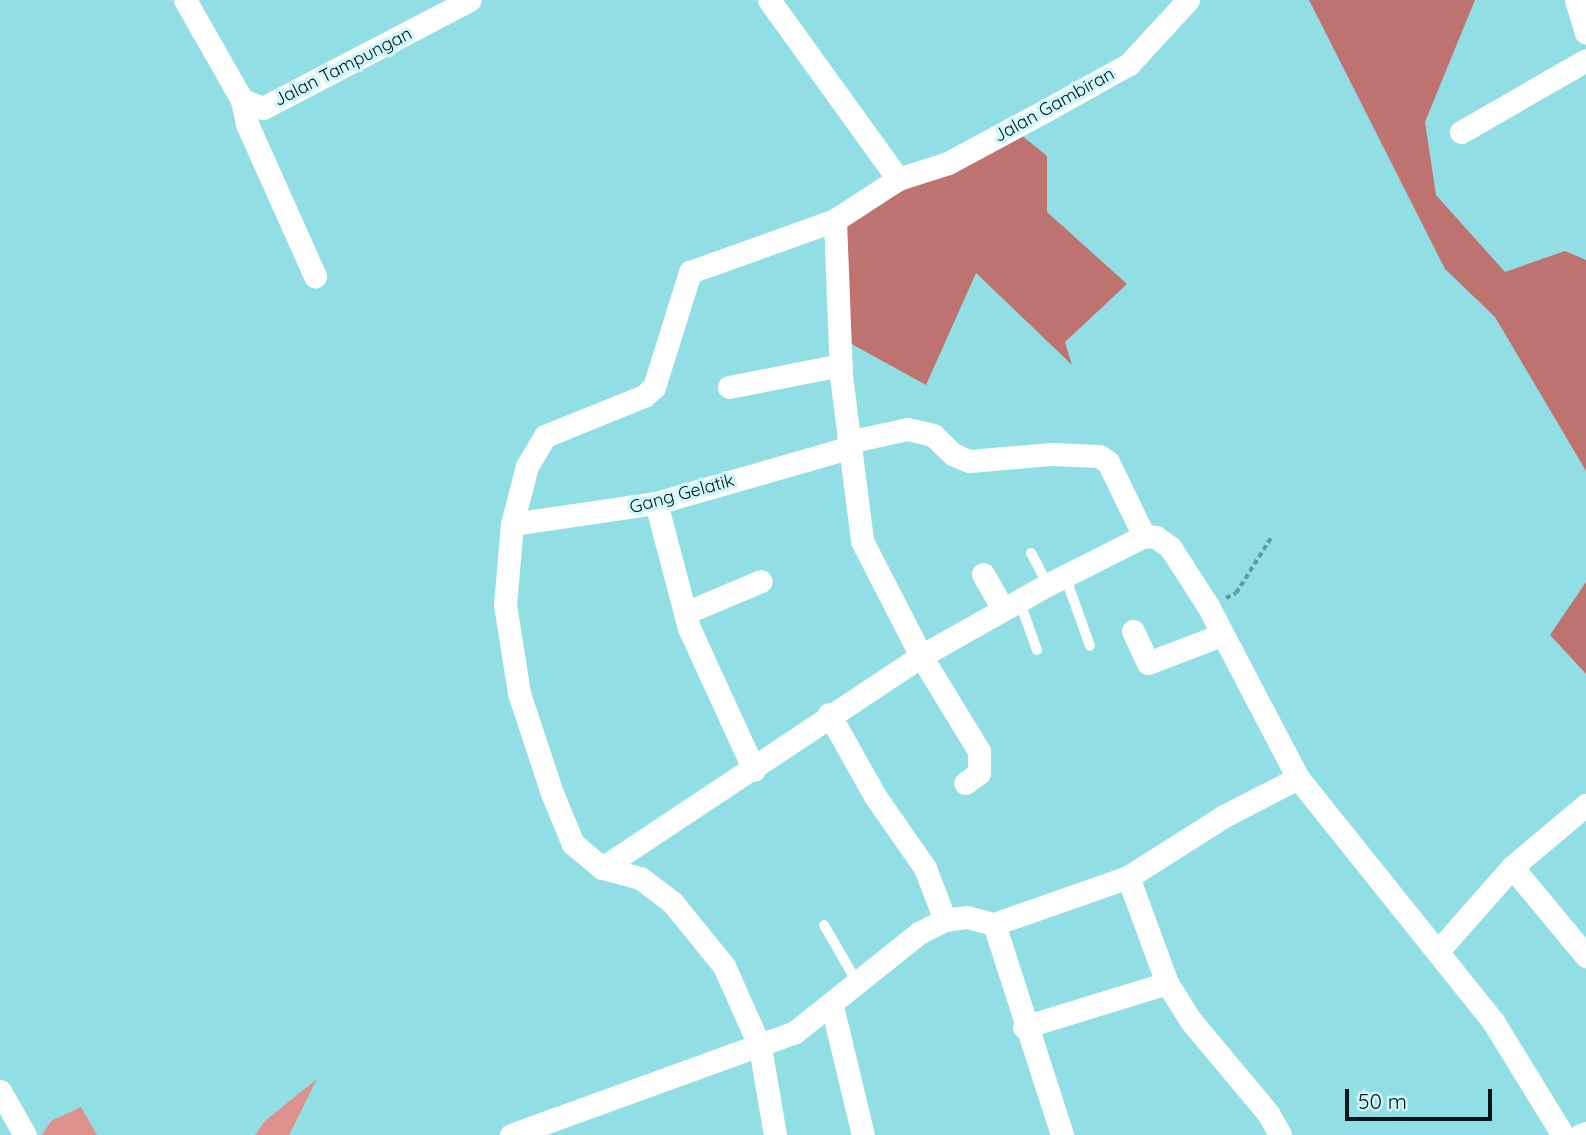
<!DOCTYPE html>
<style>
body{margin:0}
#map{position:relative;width:1586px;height:1135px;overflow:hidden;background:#91dfe4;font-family:Quicksand,sans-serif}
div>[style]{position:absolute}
.green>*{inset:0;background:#de908d}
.forest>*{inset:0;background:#bf7371}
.path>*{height:3.5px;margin-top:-1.75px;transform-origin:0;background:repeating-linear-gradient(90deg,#609a9e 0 5px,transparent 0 8.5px)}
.service>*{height:10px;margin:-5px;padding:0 5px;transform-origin:5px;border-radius:5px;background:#fff}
.minor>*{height:23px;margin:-11.5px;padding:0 11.5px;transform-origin:11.5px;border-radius:11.5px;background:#fff}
span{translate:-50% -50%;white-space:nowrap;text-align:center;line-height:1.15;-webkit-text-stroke:7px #d3f8fb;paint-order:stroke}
.street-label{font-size:18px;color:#001517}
.scale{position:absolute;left:1345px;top:1089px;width:147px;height:32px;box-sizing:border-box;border:4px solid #001517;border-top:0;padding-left:9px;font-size:21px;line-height:24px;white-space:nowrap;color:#001517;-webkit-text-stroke:5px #d3f8fb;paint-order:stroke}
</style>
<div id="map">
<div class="green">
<i style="clip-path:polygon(317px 1079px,289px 1135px,255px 1135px,265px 1121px)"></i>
<i style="clip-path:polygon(81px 1107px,97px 1135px,42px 1135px,51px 1121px)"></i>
</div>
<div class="forest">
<i style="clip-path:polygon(1309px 0,1475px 0,1425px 122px,1436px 195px,1505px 272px,1565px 251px,1586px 260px,1586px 471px,1495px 317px,1445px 269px)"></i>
<i style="clip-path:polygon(1014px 129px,1047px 156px,1047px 212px,1127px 284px,1065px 342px,1072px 365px,976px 273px,926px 385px,839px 337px,836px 228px)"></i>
<i style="clip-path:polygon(1586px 582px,1586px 674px,1550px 635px)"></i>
</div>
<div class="path">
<i style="left:1226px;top:598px;width:11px;rotate:-27deg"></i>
<i style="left:1236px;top:593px;width:67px;rotate:-57.7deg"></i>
</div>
<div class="service">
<i style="left:1031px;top:553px;width:36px;rotate:62deg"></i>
<i style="left:1065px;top:576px;width:74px;rotate:70.3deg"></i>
<i style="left:1019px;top:600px;width:53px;rotate:70.2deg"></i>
<i style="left:824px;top:925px;width:68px;rotate:60deg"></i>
</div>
<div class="minor">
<i style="left:185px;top:0;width:115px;rotate:60.3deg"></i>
<i style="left:242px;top:100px;width:22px;rotate:21deg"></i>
<i style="left:263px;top:108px;width:233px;rotate:-27.6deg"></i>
<i style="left:769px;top:0;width:221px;rotate:54.2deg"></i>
<i style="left:1576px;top:0;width:34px;rotate:73deg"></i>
<i style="left:242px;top:100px;width:25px;rotate:78deg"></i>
<i style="left:247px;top:124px;width:167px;rotate:65.9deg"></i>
<i style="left:1461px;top:132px;width:144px;rotate:-29.9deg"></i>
<i style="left:835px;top:220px;width:156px;rotate:87.8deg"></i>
<i style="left:841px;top:376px;width:166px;rotate:82.7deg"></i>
<i style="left:862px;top:541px;width:129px;rotate:62.8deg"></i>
<i style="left:921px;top:656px;width:111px;rotate:58.6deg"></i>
<i style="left:979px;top:751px;width:22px;rotate:90deg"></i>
<i style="left:979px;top:773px;width:17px;rotate:144deg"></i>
<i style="left:729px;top:387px;width:114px;rotate:-11.1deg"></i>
<i style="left:848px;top:442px;width:60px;rotate:-12.4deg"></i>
<i style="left:907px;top:429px;width:27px;rotate:13deg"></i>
<i style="left:933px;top:435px;width:28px;rotate:44deg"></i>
<i style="left:953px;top:454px;width:17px;rotate:24deg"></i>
<i style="left:969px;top:461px;width:82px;rotate:-4.9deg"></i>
<i style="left:1051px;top:454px;width:48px;rotate:2.4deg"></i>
<i style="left:1099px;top:456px;width:11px;rotate:34deg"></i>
<i style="left:1108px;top:462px;width:82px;rotate:64.1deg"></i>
<i style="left:656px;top:503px;width:129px;rotate:75.2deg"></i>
<i style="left:689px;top:628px;width:156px;rotate:65.4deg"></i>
<i style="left:512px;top:524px;width:146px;rotate:-8.3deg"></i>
<i style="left:656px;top:503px;width:200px;rotate:-16deg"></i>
<i style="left:983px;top:574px;width:40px;rotate:60.3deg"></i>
<i style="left:685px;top:613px;width:82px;rotate:-22.8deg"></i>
<i style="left:1133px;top:631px;width:35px;rotate:65deg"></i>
<i style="left:1148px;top:663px;width:78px;rotate:-21deg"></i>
<i style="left:829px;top:714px;width:94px;rotate:60.7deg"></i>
<i style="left:875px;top:796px;width:88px;rotate:55.2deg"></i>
<i style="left:925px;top:868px;width:56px;rotate:69deg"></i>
<i style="left:1512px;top:867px;width:116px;rotate:50.3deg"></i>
<i style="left:602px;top:868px;width:383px;rotate:-33.6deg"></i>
<i style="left:921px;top:656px;width:142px;rotate:-29.4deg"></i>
<i style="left:1045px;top:586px;width:111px;rotate:-26.8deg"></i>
<i style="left:1144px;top:536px;width:12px;rotate:5deg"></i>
<i style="left:1156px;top:537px;width:17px;rotate:36deg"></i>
<i style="left:1170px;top:547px;width:70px;rotate:57.2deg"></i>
<i style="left:1208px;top:606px;width:194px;rotate:62.4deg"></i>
<i style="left:1298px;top:778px;width:314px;rotate:51.3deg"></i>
<i style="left:1494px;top:1023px;width:132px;rotate:58.4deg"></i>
<i style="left:1128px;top:877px;width:113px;rotate:69.8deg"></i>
<i style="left:1167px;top:983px;width:45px;rotate:57.7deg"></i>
<i style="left:1191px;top:1021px;width:120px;rotate:50.1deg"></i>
<i style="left:1268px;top:1113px;width:25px;rotate:61deg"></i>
<i style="left:994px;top:924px;width:222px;rotate:72.1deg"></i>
<i style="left:1438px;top:951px;width:112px;rotate:-48.6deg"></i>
<i style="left:1512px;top:867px;width:97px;rotate:-40deg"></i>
<i style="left:832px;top:1006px;width:133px;rotate:76.5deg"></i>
<i style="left:1024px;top:1027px;width:150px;rotate:-17.1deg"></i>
<i style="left:0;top:1091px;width:51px;rotate:60.4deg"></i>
<i style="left:511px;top:1135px;width:302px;rotate:-19.9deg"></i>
<i style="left:795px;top:1032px;width:159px;rotate:-38.6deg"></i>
<i style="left:919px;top:933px;width:29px;rotate:-27deg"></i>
<i style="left:945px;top:920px;width:22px;rotate:-8deg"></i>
<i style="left:967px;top:917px;width:28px;rotate:15deg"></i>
<i style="left:994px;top:924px;width:142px;rotate:-19.3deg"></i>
<i style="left:1128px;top:877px;width:114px;rotate:-32.4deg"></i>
<i style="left:1224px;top:816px;width:83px;rotate:-27.2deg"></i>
<i style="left:775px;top:1135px;width:89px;rotate:-99.7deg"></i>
<i style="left:760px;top:1047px;width:89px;rotate:-114deg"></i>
<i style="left:724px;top:966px;width:82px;rotate:-129.1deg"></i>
<i style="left:672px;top:902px;width:40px;rotate:-143deg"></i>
<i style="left:640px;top:878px;width:39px;rotate:-165deg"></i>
<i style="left:602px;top:868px;width:38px;rotate:-140deg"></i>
<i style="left:573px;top:844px;width:55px;rotate:-112.4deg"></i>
<i style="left:552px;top:793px;width:105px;rotate:-108.3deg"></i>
<i style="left:519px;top:693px;width:89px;rotate:-99deg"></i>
<i style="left:505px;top:605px;width:81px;rotate:-85.1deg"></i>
<i style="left:512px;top:524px;width:60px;rotate:-75.5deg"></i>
<i style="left:527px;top:466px;width:35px;rotate:-59deg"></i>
<i style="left:545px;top:436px;width:107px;rotate:-22deg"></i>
<i style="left:644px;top:396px;width:13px;rotate:-42deg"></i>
<i style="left:654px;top:387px;width:121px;rotate:-72.6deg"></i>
<i style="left:690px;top:272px;width:154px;rotate:-19.7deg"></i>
<i style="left:835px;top:220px;width:75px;rotate:-33.1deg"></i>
<i style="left:898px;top:179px;width:52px;rotate:-17.7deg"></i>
<i style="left:948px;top:163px;width:116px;rotate:-28.3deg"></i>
<i style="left:1050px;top:108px;width:90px;rotate:-29.1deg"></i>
<i style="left:1129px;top:64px;width:87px;rotate:-47.3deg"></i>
<i style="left:1581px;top:1135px;width:5px;rotate:-22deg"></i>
</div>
<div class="street-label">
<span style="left:343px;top:67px;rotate:-27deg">Jalan Tampungan</span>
<span style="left:1054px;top:105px;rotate:-29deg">Jalan Gambiran</span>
<span style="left:682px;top:494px;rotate:-15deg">Gang Gelatik</span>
</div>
<div class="scale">50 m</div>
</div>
